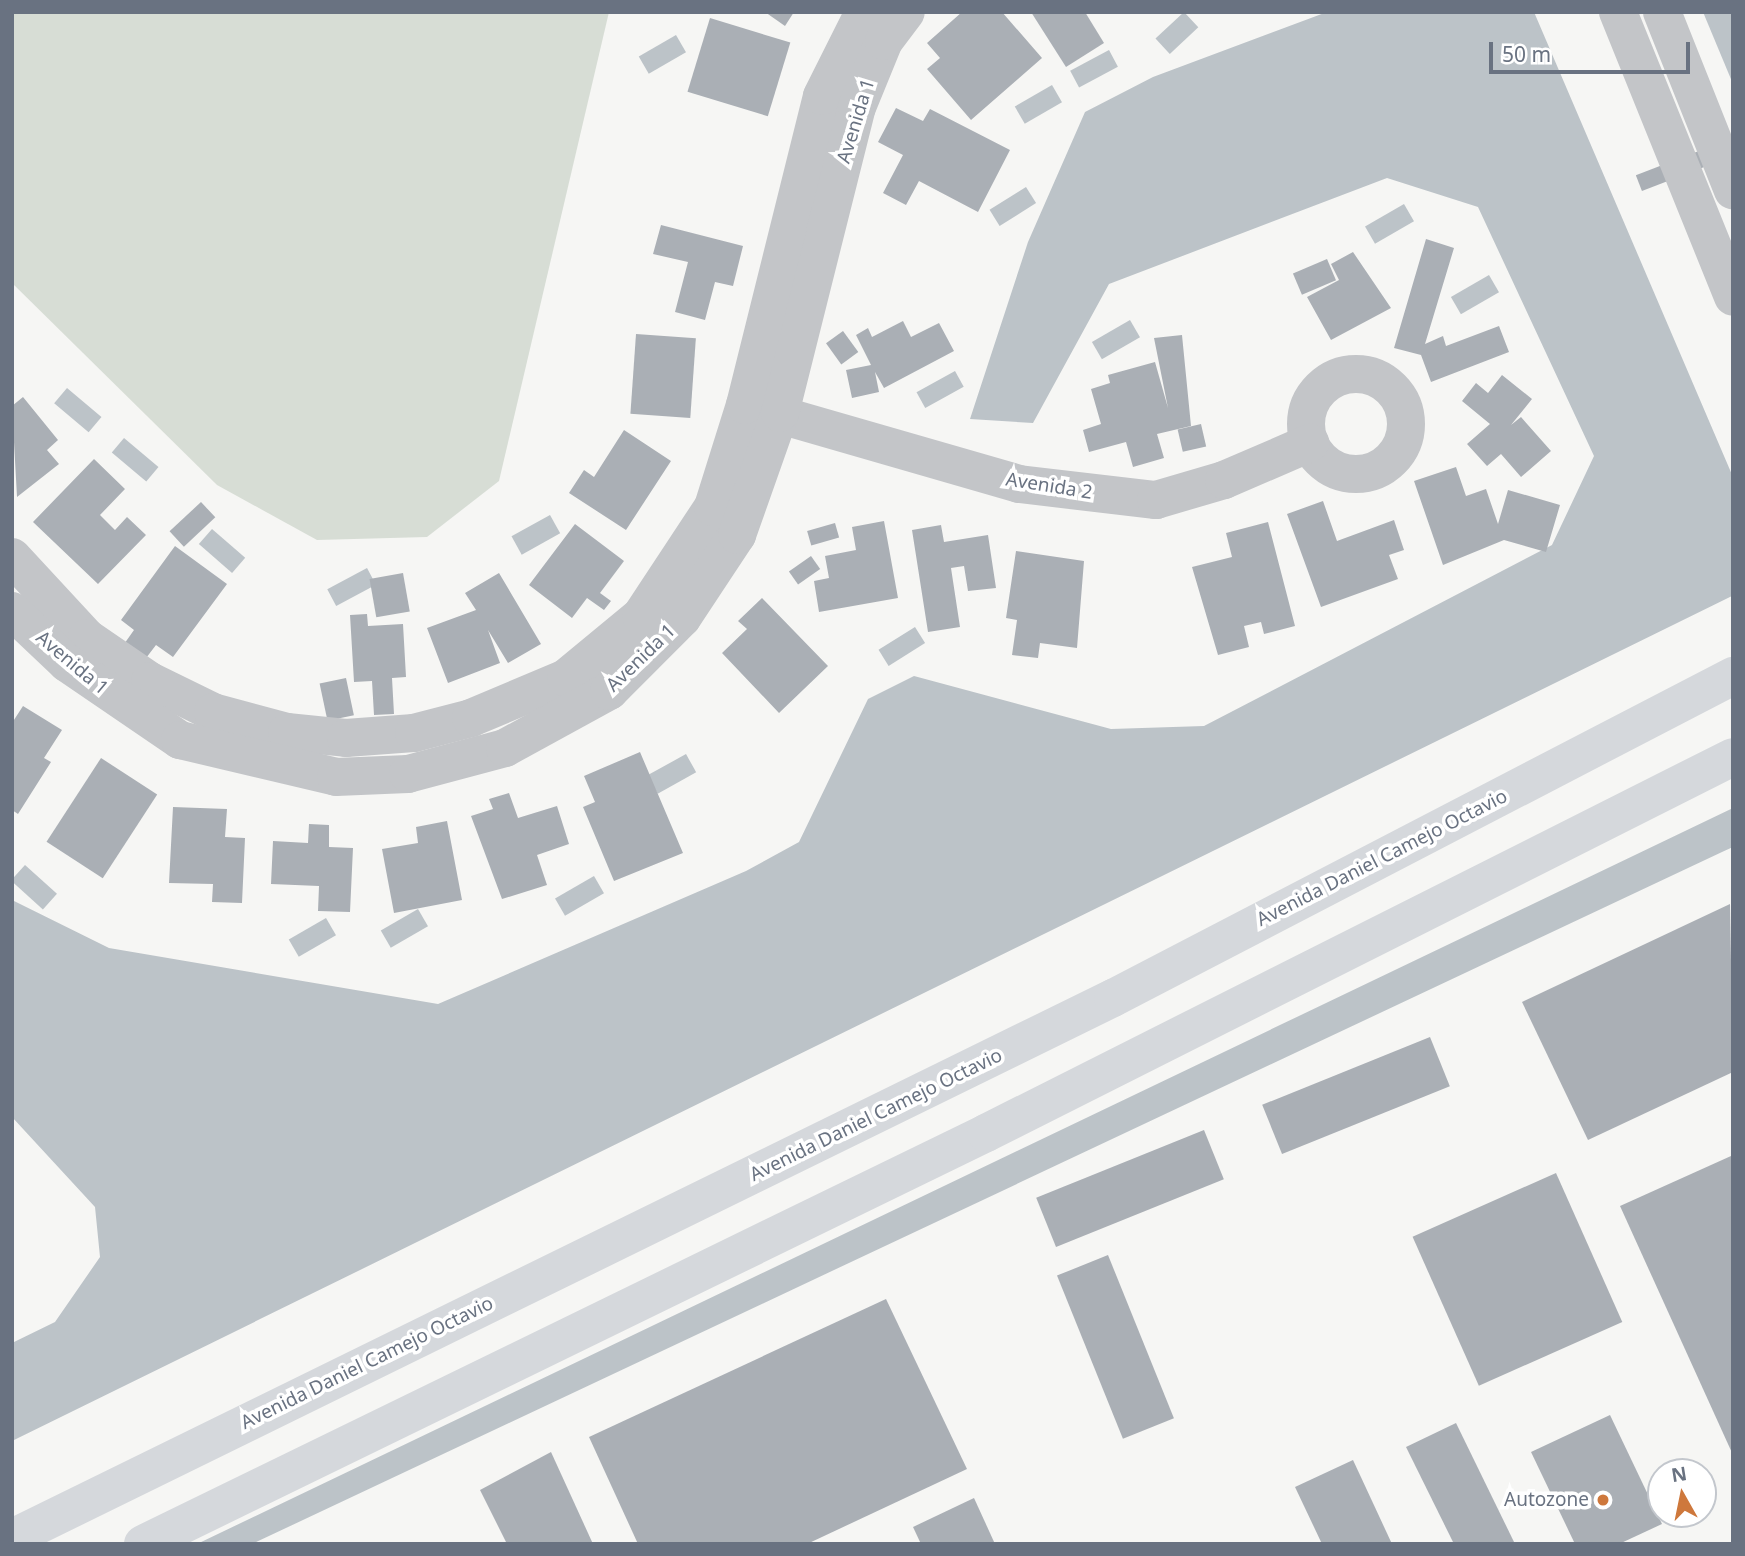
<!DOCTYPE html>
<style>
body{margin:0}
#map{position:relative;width:1745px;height:1556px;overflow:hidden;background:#f6f6f4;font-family:"Noto Sans",sans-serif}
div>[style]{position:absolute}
.green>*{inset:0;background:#d7ddd5}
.water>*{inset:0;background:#bcc3c8;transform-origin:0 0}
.building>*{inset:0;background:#aaafb5;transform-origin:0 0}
.minor>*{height:38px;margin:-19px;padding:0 19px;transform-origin:19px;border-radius:19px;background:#c3c5c8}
.minor>.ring{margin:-19px;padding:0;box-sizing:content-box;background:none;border:38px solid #c3c5c8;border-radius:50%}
.major>*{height:38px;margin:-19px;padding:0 19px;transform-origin:19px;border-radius:19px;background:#d5d8dc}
.dots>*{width:19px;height:19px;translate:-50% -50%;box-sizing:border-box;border:4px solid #fff;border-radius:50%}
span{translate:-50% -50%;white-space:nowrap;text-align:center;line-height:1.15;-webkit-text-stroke:7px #fff;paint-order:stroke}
.street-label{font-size:19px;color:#697281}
.poi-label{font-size:19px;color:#697281}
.right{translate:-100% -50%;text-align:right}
.frame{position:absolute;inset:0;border:14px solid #697281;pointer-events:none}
.north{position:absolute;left:1647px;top:1458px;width:70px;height:70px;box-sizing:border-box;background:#fff;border:2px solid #c3c7cd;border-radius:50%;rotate:351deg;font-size:19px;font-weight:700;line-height:28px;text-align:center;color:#697281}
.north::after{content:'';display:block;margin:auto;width:24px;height:32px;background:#ce783c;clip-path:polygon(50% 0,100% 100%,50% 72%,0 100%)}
.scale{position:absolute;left:1489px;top:42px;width:201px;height:32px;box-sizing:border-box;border:4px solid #697281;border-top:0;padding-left:9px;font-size:21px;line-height:24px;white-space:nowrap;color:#697281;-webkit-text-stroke:5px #fff;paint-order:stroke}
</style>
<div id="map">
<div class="green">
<i style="clip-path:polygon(12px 12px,609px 12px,499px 481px,427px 537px,317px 540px,217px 485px,12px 283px)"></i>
</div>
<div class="water">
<i style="left:1184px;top:12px;width:21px;height:39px;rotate:47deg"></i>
<i style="clip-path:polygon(1327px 12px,1534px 12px,1733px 477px,1732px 596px,12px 1441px,12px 1343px,55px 1322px,100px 1257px,95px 1207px,12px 1117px,12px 900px,109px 948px,438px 1004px,746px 871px,799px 842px,868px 699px,914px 676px,1111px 729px,1204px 726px,1552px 545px,1594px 456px,1478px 207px,1387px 178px,1109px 284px,1033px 423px,970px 419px,1028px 242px,1085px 112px,1153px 77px)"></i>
<i style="clip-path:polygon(1703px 12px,1733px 12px,1733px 84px)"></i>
<i style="left:676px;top:35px;width:20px;height:43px;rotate:60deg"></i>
<i style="left:1109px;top:50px;width:19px;height:44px;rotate:62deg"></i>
<i style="left:1052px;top:85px;width:20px;height:43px;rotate:60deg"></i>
<i style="left:1026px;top:187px;width:19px;height:43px;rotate:58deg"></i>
<i style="left:1404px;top:204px;width:20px;height:45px;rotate:60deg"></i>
<i style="left:1489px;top:275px;width:20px;height:44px;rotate:60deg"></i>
<i style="left:1130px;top:320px;width:20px;height:44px;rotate:60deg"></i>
<i style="left:955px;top:371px;width:18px;height:44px;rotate:61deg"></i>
<i style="left:67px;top:388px;width:45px;height:20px;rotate:40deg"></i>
<i style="left:124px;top:438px;width:45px;height:19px;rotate:40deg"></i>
<i style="left:550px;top:515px;width:21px;height:44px;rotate:61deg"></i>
<i style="left:212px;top:529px;width:44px;height:20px;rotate:41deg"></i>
<i style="left:367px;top:568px;width:19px;height:45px;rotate:62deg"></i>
<i style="left:915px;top:627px;width:19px;height:43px;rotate:58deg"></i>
<i style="left:686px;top:754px;width:21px;height:44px;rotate:61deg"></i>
<i style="clip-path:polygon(1733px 808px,1733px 847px,1722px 852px,252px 1544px,197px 1544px)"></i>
<i style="left:25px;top:865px;width:43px;height:21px;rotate:42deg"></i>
<i style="left:594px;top:876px;width:20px;height:45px;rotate:60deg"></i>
<i style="left:418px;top:909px;width:20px;height:43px;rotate:60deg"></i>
<i style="left:326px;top:918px;width:20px;height:43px;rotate:60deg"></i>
</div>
<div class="building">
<i style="clip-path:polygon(765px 12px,794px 12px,785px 26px)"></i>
<i style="clip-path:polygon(962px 12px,1002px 12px,1042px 58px,971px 120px,927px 69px,940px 58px,927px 43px)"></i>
<i style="clip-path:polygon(1031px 12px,1085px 12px,1104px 43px,1066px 67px)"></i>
<i style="left:710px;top:18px;width:84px;height:77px;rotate:17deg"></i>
<i style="clip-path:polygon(896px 108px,923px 121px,930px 109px,1010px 150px,978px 212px,919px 181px,906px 205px,883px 193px,903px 155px,878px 142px)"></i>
<i style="left:1704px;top:149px;width:17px;height:73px;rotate:69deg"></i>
<i style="clip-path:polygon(661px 225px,743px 246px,733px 286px,715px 282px,705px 320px,675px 312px,688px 262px,653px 254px)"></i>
<i style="clip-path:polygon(1426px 239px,1454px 248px,1425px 344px,1443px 336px,1446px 346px,1499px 326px,1509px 352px,1431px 382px,1421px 355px,1394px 348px)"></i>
<i style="clip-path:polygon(1353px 252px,1391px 308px,1331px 340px,1307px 297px,1339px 280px,1331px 264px)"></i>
<i style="left:1327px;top:259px;width:23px;height:37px;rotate:67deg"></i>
<i style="clip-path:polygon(903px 321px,911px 337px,939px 323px,954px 351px,884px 388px,875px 372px,879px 392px,852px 398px,846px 370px,871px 365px,856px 335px,868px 328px,872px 337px)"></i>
<i style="left:843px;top:331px;width:26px;height:21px;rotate:54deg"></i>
<i style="left:636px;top:334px;width:60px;height:80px;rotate:4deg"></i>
<i style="clip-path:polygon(1182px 335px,1191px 426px,1157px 434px,1164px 458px,1133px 467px,1126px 442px,1089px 452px,1083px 430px,1101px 424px,1091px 389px,1110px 383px,1108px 375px,1155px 362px,1168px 408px,1154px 338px)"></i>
<i style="clip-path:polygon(1502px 375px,1532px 399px,1511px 425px,1521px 417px,1551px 451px,1521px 477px,1501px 454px,1487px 466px,1467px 444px,1490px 424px,1462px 401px,1476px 383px,1488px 393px)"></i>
<i style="clip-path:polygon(23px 397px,58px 440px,47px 450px,59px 464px,17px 497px,12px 406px)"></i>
<i style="left:1201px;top:424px;width:23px;height:24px;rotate:77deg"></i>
<i style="clip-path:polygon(624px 430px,671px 461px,626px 530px,569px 493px,584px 470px,594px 477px)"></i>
<i style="clip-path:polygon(94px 459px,125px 489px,100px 515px,115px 530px,127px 517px,146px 535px,98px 584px,33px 522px)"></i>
<i style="clip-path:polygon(1456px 467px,1466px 496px,1486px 489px,1498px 524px,1508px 490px,1560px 505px,1546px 552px,1504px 540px,1443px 565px,1414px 481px)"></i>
<i style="clip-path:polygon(1323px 501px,1337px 541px,1394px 520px,1404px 550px,1389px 555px,1398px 579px,1321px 607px,1287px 514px)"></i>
<i style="left:201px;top:502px;width:21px;height:43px;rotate:47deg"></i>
<i style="clip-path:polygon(884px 521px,898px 598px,819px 612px,814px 581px,829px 578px,825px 556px,856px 550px,852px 527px)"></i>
<i style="clip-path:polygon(1268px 522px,1295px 626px,1264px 634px,1261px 622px,1244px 626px,1249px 647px,1218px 655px,1192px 567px,1232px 557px,1226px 533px)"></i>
<i style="left:835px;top:523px;width:15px;height:29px;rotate:74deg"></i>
<i style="clip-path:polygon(575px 524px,624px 561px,600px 593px,611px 601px,604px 610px,587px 598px,572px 618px,529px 585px)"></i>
<i style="clip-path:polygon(941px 525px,944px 542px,988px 535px,996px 588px,968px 591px,964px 566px,951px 568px,960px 627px,928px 632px,912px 530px)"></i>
<i style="clip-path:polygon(175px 546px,227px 584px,173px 657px,156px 645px,143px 662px,122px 647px,134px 630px,121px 620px)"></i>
<i style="clip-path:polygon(1016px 551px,1084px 561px,1077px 648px,1040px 643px,1038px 658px,1012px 655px,1017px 620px,1006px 618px)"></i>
<i style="left:811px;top:556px;width:16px;height:27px;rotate:55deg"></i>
<i style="left:403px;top:573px;width:39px;height:34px;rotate:80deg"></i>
<i style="clip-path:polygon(499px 573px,541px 644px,508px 663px,488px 630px,500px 663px,448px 683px,427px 628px,476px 610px,465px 593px)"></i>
<i style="clip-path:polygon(762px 598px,828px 666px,779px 713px,722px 653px,747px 629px,738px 621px)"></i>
<i style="clip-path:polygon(367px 614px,368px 626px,403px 624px,406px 677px,392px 678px,394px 714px,374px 715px,372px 681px,354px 682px,350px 615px)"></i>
<i style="left:346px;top:678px;width:38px;height:27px;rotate:78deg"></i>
<i style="clip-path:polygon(23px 706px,62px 730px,44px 758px,51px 762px,18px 814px,12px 810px,12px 723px)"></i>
<i style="clip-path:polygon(640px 752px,683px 853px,614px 881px,583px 807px,595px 802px,584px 776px)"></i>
<i style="left:101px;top:758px;width:67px;height:100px;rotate:33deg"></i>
<i style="clip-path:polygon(509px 793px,518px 818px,557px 806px,569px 844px,537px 855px,547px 885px,502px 899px,471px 816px,493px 809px,489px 799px)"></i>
<i style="clip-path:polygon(173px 807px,227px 809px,225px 837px,245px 838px,242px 903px,212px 902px,213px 884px,169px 883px)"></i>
<i style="clip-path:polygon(447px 821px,462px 900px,394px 913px,382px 849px,418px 843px,416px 827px)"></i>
<i style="clip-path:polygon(309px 824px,329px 825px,329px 847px,353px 848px,350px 912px,318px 911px,319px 886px,271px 884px,273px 841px,308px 843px)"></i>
<i style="clip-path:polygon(1730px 904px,1733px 1072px,1588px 1140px,1522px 1002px)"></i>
<i style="left:1430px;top:1037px;width:53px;height:181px;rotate:68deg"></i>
<i style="left:1204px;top:1130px;width:53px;height:181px;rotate:68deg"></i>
<i style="clip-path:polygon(1731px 1156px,1733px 1160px,1733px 1455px,1620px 1206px)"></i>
<i style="left:1556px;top:1173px;width:163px;height:157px;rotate:66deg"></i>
<i style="left:1108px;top:1255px;width:176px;height:55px;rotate:68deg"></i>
<i style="clip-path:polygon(886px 1299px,967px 1469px,807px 1544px,638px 1544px,589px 1437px)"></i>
<i style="clip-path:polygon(1610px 1415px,1662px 1524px,1619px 1544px,1575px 1544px,1531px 1452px)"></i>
<i style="clip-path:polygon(1456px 1423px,1515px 1544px,1454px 1544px,1406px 1447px)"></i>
<i style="clip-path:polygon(551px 1452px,593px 1544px,507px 1544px,480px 1490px)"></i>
<i style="clip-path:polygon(1353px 1460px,1392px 1544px,1322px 1544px,1295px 1487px)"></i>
<i style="clip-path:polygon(974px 1498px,995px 1544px,921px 1544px,913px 1527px)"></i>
</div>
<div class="minor">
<i style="left:1618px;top:12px;width:307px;rotate:68deg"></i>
<i style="left:1662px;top:12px;width:192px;rotate:68.3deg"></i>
<i class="ring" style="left:1306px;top:374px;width:62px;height:62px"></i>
<i style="left:756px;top:408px;width:274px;rotate:16.1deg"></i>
<i style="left:1019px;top:484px;width:138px;rotate:6.7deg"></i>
<i style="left:1156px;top:500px;width:71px;rotate:-16.4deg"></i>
<i style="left:1224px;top:480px;width:94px;rotate:-23.3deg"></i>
<i style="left:12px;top:557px;width:110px;rotate:47.2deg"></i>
<i style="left:87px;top:638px;width:76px;rotate:34.3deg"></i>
<i style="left:150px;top:681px;width:70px;rotate:26.2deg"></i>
<i style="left:213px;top:712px;width:77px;rotate:15.1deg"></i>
<i style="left:287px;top:732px;width:59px;rotate:5.8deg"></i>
<i style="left:346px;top:738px;width:68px;rotate:-4.2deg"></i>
<i style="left:414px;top:733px;width:59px;rotate:-14.7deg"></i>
<i style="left:471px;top:718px;width:103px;rotate:-22.8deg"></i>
<i style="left:566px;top:678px;width:97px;rotate:-39.6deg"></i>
<i style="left:641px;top:616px;width:131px;rotate:-56.6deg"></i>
<i style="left:713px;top:507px;width:107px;rotate:-72.6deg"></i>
<i style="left:745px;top:405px;width:318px;rotate:-76deg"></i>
<i style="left:822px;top:96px;width:94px;rotate:-63.4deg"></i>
<i style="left:12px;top:611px;width:76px;rotate:43.4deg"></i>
<i style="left:67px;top:663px;width:137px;rotate:34.3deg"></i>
<i style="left:180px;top:740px;width:160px;rotate:13.3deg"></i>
<i style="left:336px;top:777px;width:72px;rotate:-2.4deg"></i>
<i style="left:408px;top:774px;width:100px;rotate:-15deg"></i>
<i style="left:505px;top:748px;width:119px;rotate:-28.7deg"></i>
<i style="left:609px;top:691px;width:103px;rotate:-45deg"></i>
<i style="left:682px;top:618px;width:100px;rotate:-56.5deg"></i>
<i style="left:737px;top:535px;width:129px;rotate:-70.6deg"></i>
<i style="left:780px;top:413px;width:316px;rotate:-75.9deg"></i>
<i style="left:857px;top:107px;width:71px;rotate:-67.8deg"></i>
<i style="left:884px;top:41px;width:36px;rotate:-53deg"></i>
</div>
<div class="major">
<i style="left:12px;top:1538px;width:1226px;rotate:-26.13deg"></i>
<i style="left:1113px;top:998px;width:699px;rotate:-27.45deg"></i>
<i style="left:143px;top:1544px;width:938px;rotate:-25.99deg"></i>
<i style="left:986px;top:1133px;width:836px;rotate:-26.72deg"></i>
</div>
<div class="dots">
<i style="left:1603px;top:1500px;background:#ce783c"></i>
</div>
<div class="street-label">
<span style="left:856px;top:121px;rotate:-73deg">Avenida 1</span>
<span style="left:1049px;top:486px;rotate:9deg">Avenida 2</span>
<span style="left:641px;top:658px;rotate:-44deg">Avenida 1</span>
<span style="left:72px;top:663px;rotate:40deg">Avenida 1</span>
<span style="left:1382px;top:858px;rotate:-27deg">Avenida Daniel Camejo Octavio</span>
<span style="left:876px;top:1115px;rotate:-26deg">Avenida Daniel Camejo Octavio</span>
<span style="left:367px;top:1363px;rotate:-26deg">Avenida Daniel Camejo Octavio</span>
</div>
<div class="poi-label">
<span class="right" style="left:1589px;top:1500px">Autozone</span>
</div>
<div class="frame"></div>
<div class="north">N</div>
<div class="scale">50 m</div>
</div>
